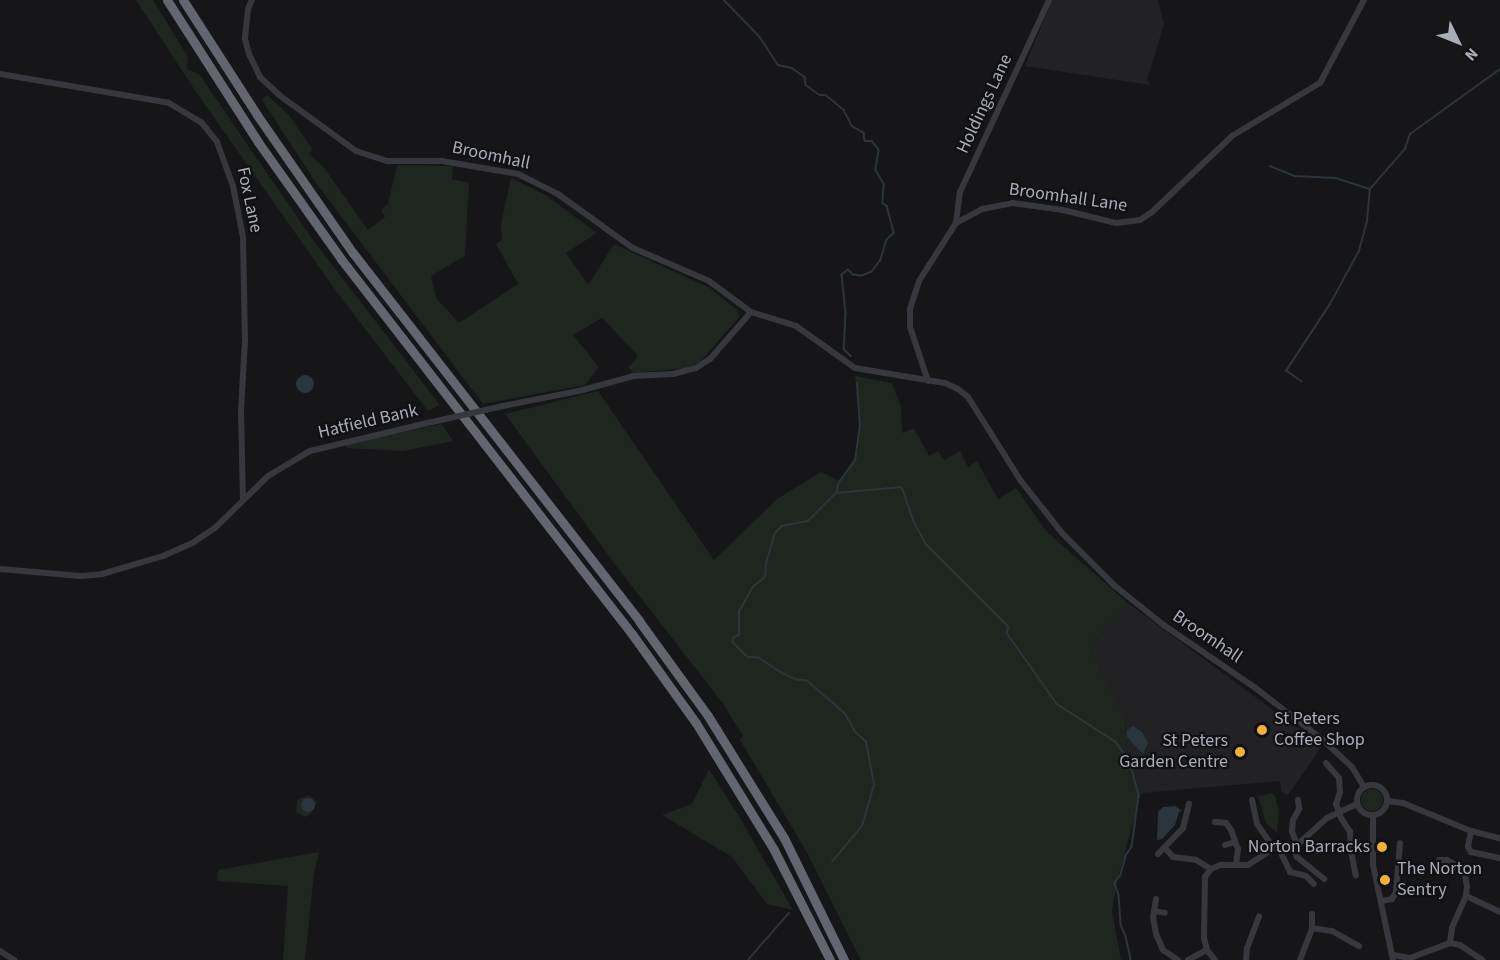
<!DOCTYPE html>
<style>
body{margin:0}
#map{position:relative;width:1500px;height:960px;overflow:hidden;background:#161618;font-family:"Source Sans 3",sans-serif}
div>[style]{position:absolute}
.built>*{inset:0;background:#222225}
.green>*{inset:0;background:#1e261f}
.round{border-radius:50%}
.water>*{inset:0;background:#2c353c}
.stream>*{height:1.5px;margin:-0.75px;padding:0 0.75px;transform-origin:0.75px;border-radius:0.75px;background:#2c353c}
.minor>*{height:6px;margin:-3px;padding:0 3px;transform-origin:3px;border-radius:3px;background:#37383d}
.minor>.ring{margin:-3px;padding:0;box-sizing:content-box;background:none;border:6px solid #37383d;border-radius:50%}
.highway>*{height:9px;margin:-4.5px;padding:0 4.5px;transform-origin:4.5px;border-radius:4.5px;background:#63666e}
.minor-bridge>*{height:6px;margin:-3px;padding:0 3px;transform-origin:3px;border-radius:3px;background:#37383d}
.dots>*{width:16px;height:16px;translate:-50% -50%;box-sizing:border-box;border:3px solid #111113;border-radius:50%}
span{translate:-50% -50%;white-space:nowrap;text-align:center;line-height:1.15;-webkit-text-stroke:4.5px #111113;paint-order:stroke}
.street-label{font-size:18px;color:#a8adb8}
.poi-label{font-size:18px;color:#a8adb8}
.left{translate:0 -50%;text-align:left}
.right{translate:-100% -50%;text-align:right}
.north{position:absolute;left:1428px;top:12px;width:60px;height:60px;-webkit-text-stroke:4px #111113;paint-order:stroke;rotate:133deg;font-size:16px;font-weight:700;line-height:24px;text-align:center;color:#a8adb8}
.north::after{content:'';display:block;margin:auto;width:21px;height:27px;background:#a8adb8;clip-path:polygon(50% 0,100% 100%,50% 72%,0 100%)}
</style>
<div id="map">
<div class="built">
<i style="clip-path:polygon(1052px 0,1158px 0,1164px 24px,1147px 80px,1150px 85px,1025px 66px)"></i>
<i style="clip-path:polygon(1129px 604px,1322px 746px,1288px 795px,1281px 792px,1280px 781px,1141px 793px,1127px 750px,1125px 716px,1089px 646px)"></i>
</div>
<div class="green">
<i style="clip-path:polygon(136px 0,153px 0,188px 57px,187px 69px,199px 74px,313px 240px,440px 405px,428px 411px,336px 291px,194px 89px)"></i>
<i style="clip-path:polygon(267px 95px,289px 115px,312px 149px,309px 154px,325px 169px,368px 230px,385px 217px,381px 210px,388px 204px,397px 165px,453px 166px,452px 179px,469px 183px,465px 256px,431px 276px,436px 298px,459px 323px,518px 284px,496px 244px,502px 240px,501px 224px,511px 178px,544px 194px,597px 233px,566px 253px,588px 285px,614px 244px,710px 288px,737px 310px,740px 316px,701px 361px,687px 368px,634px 373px,628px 368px,638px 356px,602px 318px,573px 335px,599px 367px,585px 385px,483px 404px,316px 183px,262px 100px)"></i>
<i style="clip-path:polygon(855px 376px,892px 383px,901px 407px,902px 433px,914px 428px,929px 456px,938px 451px,944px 460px,960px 451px,968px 467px,977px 461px,998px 499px,1016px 488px,1046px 531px,1129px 604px,1089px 646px,1125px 716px,1127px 750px,1141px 793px,1117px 882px,1112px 911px,1121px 960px,861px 960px,806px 851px,740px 740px,743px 736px,724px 705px,617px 567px,505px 414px,598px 391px,714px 560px,777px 499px,821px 472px,839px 481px,858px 452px,860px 427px)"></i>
<i style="clip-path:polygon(442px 424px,453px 441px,403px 451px,347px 448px,346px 444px)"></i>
<i style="clip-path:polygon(709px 769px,740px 818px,793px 910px,767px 904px,732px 857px,662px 815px,692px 804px)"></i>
<i class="round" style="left:1361px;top:789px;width:22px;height:22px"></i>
<i style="clip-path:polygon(1274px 793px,1279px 812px,1277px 833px,1266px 823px,1258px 796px)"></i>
<i style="clip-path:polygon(309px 795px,317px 802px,311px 814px,305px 817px,296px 812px,297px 800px)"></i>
<i style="clip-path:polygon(319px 852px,314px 874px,305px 960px,283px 960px,288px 886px,217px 881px,218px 870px)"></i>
</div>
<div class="water">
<i class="round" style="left:296px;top:375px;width:18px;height:18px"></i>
<i style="clip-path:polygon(1133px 726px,1142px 732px,1148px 743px,1143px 754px,1127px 737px,1127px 730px)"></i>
<i class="round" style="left:301px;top:798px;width:14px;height:14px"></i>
<i style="clip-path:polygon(1175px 806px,1182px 811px,1179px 812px,1175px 825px,1162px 839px,1157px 840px,1158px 812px,1163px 807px)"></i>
</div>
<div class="stream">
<i style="left:724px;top:0;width:52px;rotate:45.8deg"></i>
<i style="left:760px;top:37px;width:33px;rotate:57deg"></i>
<i style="left:778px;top:65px;width:14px;rotate:12deg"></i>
<i style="left:792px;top:68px;width:16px;rotate:35deg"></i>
<i style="left:805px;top:77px;width:8px;rotate:83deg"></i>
<i style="left:806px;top:85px;width:17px;rotate:36deg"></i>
<i style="left:820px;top:95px;width:6px"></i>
<i style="left:826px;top:95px;width:23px;rotate:40deg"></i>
<i style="left:844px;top:110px;width:18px;rotate:63deg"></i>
<i style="left:852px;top:126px;width:14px;rotate:30deg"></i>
<i style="left:864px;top:133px;width:8px;rotate:83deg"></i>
<i style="left:865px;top:141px;width:7px"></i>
<i style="left:872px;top:141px;width:11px;rotate:52deg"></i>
<i style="left:879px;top:150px;width:20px;rotate:99deg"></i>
<i style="left:876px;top:170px;width:16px;rotate:60deg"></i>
<i style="left:884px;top:184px;width:19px;rotate:93deg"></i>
<i style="left:883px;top:203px;width:5px;rotate:37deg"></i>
<i style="left:887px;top:206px;width:28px;rotate:75deg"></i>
<i style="left:894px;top:233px;width:10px;rotate:135deg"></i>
<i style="left:887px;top:240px;width:21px;rotate:107deg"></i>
<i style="left:881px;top:260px;width:15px;rotate:127deg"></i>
<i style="left:872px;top:272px;width:11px;rotate:158deg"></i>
<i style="left:862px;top:276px;width:9px;rotate:-174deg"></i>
<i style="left:853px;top:275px;width:7px;rotate:-135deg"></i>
<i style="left:848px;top:270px;width:8px;rotate:140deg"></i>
<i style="left:842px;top:275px;width:39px;rotate:84deg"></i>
<i style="left:846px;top:314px;width:35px;rotate:93deg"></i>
<i style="left:844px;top:349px;width:10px;rotate:45deg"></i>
<i style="left:1270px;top:166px;width:27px;rotate:22deg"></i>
<i style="left:1295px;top:176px;width:41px;rotate:2.8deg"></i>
<i style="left:1336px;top:178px;width:36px;rotate:18deg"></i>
<i style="left:1370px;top:189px;width:53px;rotate:-48.8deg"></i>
<i style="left:1405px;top:149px;width:16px;rotate:-72deg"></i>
<i style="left:1410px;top:134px;width:111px;rotate:-35.8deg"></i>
<i style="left:1302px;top:382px;width:19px;rotate:-145deg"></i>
<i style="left:1286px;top:371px;width:80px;rotate:-56.7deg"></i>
<i style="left:1330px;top:304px;width:60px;rotate:-61.3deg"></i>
<i style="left:1359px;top:251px;width:31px;rotate:-75deg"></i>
<i style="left:1367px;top:221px;width:32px;rotate:-85deg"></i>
<i style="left:836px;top:493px;width:66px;rotate:-5.2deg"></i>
<i style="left:902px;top:487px;width:37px;rotate:71deg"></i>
<i style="left:914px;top:522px;width:25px;rotate:61deg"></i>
<i style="left:926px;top:544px;width:117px;rotate:45deg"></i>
<i style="left:1009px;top:627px;width:6px;rotate:108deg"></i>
<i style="left:1007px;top:633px;width:87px;rotate:54.8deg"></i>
<i style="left:1057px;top:704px;width:70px;rotate:32.8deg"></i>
<i style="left:1116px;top:742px;width:16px;rotate:55deg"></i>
<i style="left:1125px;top:755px;width:15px;rotate:62deg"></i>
<i style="left:1132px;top:768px;width:29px;rotate:76deg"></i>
<i style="left:1139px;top:796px;width:51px;rotate:97.8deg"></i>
<i style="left:1132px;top:847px;width:11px;rotate:124deg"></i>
<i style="left:1126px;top:856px;width:20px;rotate:105deg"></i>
<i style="left:1121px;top:875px;width:10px;rotate:127deg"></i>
<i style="left:1115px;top:883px;width:13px;rotate:72deg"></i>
<i style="left:1119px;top:895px;width:30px;rotate:86deg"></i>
<i style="left:1121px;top:925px;width:12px;rotate:66deg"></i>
<i style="left:1126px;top:936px;width:25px;rotate:78deg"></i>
<i style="left:832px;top:862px;width:47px;rotate:-50.2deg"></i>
<i style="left:862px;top:826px;width:43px;rotate:-73.7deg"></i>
<i style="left:874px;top:785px;width:44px;rotate:-100.5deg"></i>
<i style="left:866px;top:742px;width:15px;rotate:-138deg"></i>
<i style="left:855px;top:732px;width:21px;rotate:-119deg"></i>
<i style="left:845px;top:714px;width:50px;rotate:-139deg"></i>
<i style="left:807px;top:681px;width:10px;rotate:-174deg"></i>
<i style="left:797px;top:680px;width:15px;rotate:-157deg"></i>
<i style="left:783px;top:674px;width:30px;rotate:-147deg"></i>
<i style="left:758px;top:658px;width:11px;rotate:-175deg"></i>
<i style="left:747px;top:657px;width:21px;rotate:-135deg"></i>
<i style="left:732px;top:642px;width:5px;rotate:-68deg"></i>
<i style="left:734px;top:637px;width:5px;rotate:-22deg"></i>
<i style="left:739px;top:635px;width:24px;rotate:-90deg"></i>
<i style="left:739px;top:611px;width:28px;rotate:-60deg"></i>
<i style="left:753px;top:587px;width:16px;rotate:-40deg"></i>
<i style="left:765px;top:577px;width:13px;rotate:-86deg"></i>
<i style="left:766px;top:564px;width:32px;rotate:-74deg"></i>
<i style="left:775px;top:533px;width:10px;rotate:-45deg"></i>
<i style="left:782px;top:526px;width:26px;rotate:-11deg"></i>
<i style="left:808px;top:521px;width:40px;rotate:-45deg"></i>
<i style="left:836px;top:493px;width:11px;rotate:-75deg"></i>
<i style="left:839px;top:482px;width:26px;rotate:-53deg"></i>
<i style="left:855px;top:461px;width:34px;rotate:-82deg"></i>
<i style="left:860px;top:427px;width:43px;rotate:-94deg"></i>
<i style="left:748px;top:960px;width:62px;rotate:-48.9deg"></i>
</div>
<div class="minor">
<i style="left:252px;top:0;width:10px;rotate:114deg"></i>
<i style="left:248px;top:9px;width:30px;rotate:96deg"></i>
<i style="left:245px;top:39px;width:16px;rotate:75deg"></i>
<i style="left:249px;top:54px;width:25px;rotate:64deg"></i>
<i style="left:260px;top:77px;width:26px;rotate:43deg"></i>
<i style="left:279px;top:95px;width:95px;rotate:36deg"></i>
<i style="left:356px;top:151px;width:33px;rotate:18deg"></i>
<i style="left:387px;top:161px;width:55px"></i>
<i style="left:442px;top:161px;width:77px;rotate:9.7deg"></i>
<i style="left:518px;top:174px;width:45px;rotate:26.6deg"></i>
<i style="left:558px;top:194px;width:92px;rotate:35.8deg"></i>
<i style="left:633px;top:248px;width:83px;rotate:23.5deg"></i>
<i style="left:709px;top:281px;width:52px;rotate:36.4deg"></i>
<i style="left:751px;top:312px;width:47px;rotate:17.3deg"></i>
<i style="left:796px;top:326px;width:72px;rotate:35.4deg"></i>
<i style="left:855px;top:368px;width:91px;rotate:9.5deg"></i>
<i style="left:945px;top:383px;width:14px;rotate:25deg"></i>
<i style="left:958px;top:389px;width:13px;rotate:39deg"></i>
<i style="left:968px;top:397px;width:99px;rotate:57.8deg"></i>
<i style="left:1021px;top:481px;width:66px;rotate:51.7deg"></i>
<i style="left:1062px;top:533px;width:75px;rotate:45deg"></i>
<i style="left:1115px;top:586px;width:64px;rotate:38.7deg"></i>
<i style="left:1165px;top:626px;width:108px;rotate:34.4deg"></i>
<i style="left:1254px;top:687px;width:87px;rotate:37.5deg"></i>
<i style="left:1323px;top:740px;width:40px;rotate:43deg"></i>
<i style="left:1352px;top:767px;width:23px;rotate:59deg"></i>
<i style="left:0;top:74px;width:171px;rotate:9.7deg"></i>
<i style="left:169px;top:103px;width:37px;rotate:31deg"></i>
<i style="left:201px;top:122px;width:26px;rotate:51deg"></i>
<i style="left:217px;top:142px;width:47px;rotate:70deg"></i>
<i style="left:233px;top:186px;width:52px;rotate:78.9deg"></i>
<i style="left:243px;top:237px;width:103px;rotate:88.9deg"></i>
<i style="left:245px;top:340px;width:72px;rotate:93.2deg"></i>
<i style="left:241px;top:412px;width:88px;rotate:88.7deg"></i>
<i style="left:956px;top:223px;width:31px;rotate:-83deg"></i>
<i style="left:960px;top:192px;width:212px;rotate:-65.1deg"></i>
<i style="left:928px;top:381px;width:57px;rotate:-108.4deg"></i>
<i style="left:910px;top:327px;width:18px;rotate:-90deg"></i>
<i style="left:910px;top:309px;width:29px;rotate:-72deg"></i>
<i style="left:919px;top:281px;width:69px;rotate:-57.5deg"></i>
<i style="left:956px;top:223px;width:30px;rotate:-28deg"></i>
<i style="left:982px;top:209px;width:31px;rotate:-11deg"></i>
<i style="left:1012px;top:203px;width:51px;rotate:7.8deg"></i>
<i style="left:1063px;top:210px;width:55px;rotate:13.8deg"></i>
<i style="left:1116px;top:223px;width:24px;rotate:-7deg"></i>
<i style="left:1140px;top:220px;width:14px;rotate:-34deg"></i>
<i style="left:1152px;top:212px;width:110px;rotate:-43.5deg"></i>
<i style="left:1232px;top:136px;width:103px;rotate:-31.1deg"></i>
<i style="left:1320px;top:83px;width:94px;rotate:-62.1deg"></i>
<i style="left:503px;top:406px;width:77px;rotate:-11.2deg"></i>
<i style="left:579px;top:391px;width:56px;rotate:-15.5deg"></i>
<i style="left:633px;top:376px;width:40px;rotate:-2.9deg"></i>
<i style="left:673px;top:374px;width:24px;rotate:-15deg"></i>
<i style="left:696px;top:368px;width:17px;rotate:-33deg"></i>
<i style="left:710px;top:359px;width:62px;rotate:-48.9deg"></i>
<i style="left:0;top:569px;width:81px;rotate:4.9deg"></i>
<i style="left:81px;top:576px;width:21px;rotate:-5deg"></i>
<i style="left:102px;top:574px;width:64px;rotate:-16.4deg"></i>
<i style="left:163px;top:556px;width:34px;rotate:-24deg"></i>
<i style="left:194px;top:542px;width:25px;rotate:-34deg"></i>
<i style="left:215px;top:528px;width:74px;rotate:-44.5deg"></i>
<i style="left:268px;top:476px;width:49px;rotate:-30.8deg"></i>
<i style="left:310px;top:451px;width:125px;rotate:-13.4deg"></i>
<i style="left:1326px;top:763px;width:20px;rotate:49deg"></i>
<i style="left:1339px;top:778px;width:14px;rotate:86deg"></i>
<i style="left:1340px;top:792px;width:13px;rotate:108deg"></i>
<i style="left:1336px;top:804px;width:15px;rotate:70deg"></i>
<i style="left:1341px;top:818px;width:17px;rotate:57deg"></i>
<i style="left:1350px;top:832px;width:19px;rotate:87deg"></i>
<i style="left:1351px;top:851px;width:25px;rotate:79deg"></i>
<i class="ring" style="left:1357px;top:785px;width:24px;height:24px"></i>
<i style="left:1252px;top:800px;width:25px;rotate:78deg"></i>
<i style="left:1257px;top:824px;width:29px;rotate:55deg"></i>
<i style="left:1387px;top:801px;width:16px;rotate:7deg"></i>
<i style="left:1403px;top:803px;width:74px;rotate:22.4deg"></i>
<i style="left:1471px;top:831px;width:30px;rotate:14deg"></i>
<i style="left:1373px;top:815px;width:50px;rotate:90deg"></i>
<i style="left:1373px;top:865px;width:97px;rotate:78.1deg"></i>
<i style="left:1215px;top:822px;width:11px;rotate:5deg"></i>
<i style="left:1226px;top:823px;width:9px;rotate:54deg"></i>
<i style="left:1231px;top:830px;width:20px;rotate:70deg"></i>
<i style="left:1238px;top:849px;width:16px;rotate:97deg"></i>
<i style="left:1471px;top:831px;width:16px;rotate:101deg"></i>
<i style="left:1468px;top:847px;width:6px;rotate:59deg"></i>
<i style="left:1471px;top:852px;width:30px;rotate:12deg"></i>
<i style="left:1225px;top:845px;width:10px;rotate:-17deg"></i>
<i style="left:1297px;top:845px;width:15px;rotate:-110deg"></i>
<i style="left:1292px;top:831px;width:11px;rotate:-85deg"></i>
<i style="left:1293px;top:820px;width:13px;rotate:-61deg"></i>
<i style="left:1299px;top:809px;width:9px;rotate:-96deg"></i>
<i style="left:1292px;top:846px;width:12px;rotate:66deg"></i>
<i style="left:1297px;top:857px;width:35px;rotate:39deg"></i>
<i style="left:1278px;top:847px;width:28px;rotate:64deg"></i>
<i style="left:1290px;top:872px;width:16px;rotate:14deg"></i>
<i style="left:1306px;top:876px;width:11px;rotate:45deg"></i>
<i style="left:1165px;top:848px;width:12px;rotate:48deg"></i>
<i style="left:1173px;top:857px;width:23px;rotate:7deg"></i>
<i style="left:1196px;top:860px;width:17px;rotate:31deg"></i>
<i style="left:1158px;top:854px;width:36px;rotate:-46deg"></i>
<i style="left:1183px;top:828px;width:25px;rotate:-76deg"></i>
<i style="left:1439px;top:860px;width:8px"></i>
<i style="left:1447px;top:860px;width:13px;rotate:29deg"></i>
<i style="left:1458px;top:866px;width:11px;rotate:52deg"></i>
<i style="left:1465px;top:875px;width:11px;rotate:80deg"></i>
<i style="left:1467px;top:886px;width:10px;rotate:96deg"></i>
<i style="left:1466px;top:896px;width:35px;rotate:114deg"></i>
<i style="left:1452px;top:928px;width:15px;rotate:98deg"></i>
<i style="left:1466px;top:896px;width:38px;rotate:25deg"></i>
<i style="left:1156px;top:899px;width:18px;rotate:99deg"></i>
<i style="left:1153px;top:917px;width:17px;rotate:80deg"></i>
<i style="left:1156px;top:934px;width:17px;rotate:66deg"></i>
<i style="left:1163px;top:950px;width:18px;rotate:34deg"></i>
<i style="left:1381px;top:901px;width:11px;rotate:-10deg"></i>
<i style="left:1392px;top:899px;width:8px;rotate:-60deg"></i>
<i style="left:1396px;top:892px;width:49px;rotate:-85.3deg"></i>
<i style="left:1154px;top:911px;width:11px;rotate:10deg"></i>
<i style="left:1312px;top:928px;width:20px;rotate:9deg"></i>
<i style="left:1332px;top:931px;width:31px;rotate:29deg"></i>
<i style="left:0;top:951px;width:17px;rotate:33deg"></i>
<i style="left:1393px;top:955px;width:17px;rotate:10deg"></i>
<i style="left:1410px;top:958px;width:43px;rotate:-20.6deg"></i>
<i style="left:1450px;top:943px;width:10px;rotate:11deg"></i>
<i style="left:1460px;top:945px;width:27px;rotate:34deg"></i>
<i style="left:1188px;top:960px;width:21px;rotate:-28deg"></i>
<i style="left:1215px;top:960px;width:13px;rotate:-129deg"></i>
<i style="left:1207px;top:950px;width:12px;rotate:-104deg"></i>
<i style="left:1204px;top:938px;width:61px;rotate:-89.1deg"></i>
<i style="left:1205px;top:877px;width:10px;rotate:-53deg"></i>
<i style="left:1211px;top:869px;width:10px;rotate:-24deg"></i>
<i style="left:1220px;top:865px;width:28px"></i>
<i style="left:1248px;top:865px;width:31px;rotate:-33deg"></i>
<i style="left:1274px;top:848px;width:23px;rotate:-7deg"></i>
<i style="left:1297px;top:845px;width:40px;rotate:-42deg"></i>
<i style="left:1327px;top:818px;width:33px;rotate:-25deg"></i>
<i style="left:1246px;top:960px;width:12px;rotate:-85deg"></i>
<i style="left:1247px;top:948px;width:34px;rotate:-69deg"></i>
<i style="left:1300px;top:960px;width:34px;rotate:-69deg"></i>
<i style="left:1312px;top:928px;width:14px;rotate:-90deg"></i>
</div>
<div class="highway">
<i style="left:167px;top:0;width:169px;rotate:57.3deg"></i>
<i style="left:258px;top:142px;width:143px;rotate:54.6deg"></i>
<i style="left:341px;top:259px;width:475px;rotate:52.2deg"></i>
<i style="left:632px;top:634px;width:110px;rotate:54.3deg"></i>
<i style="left:696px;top:723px;width:149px;rotate:58.4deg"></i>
<i style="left:774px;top:850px;width:123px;rotate:63deg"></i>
<i style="left:183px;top:0;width:137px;rotate:57.2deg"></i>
<i style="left:257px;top:115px;width:168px;rotate:55.2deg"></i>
<i style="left:353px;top:253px;width:466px;rotate:52.1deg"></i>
<i style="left:639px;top:621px;width:117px;rotate:54deg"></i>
<i style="left:708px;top:716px;width:144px;rotate:58.1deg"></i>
<i style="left:784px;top:838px;width:136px;rotate:63.8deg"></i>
</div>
<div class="minor-bridge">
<i style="left:432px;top:422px;width:73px;rotate:-12.7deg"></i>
</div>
<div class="dots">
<i style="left:1262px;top:730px;background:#f2b134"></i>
<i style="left:1240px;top:752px;background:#f2b134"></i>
<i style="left:1382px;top:847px;background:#f2b134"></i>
<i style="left:1385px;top:880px;background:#f2b134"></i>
</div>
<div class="street-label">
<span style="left:985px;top:104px;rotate:-65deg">Holdings Lane</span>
<span style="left:491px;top:156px;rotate:12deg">Broomhall</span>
<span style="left:1068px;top:198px;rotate:8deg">Broomhall Lane</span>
<span style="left:249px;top:200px;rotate:78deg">Fox Lane</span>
<span style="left:368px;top:422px;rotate:-13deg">Hatfield Bank</span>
<span style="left:1207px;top:637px;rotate:34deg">Broomhall</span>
</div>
<div class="poi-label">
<span class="left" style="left:1274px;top:730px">St Peters<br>Coffee Shop</span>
<span class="right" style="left:1228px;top:752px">St Peters<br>Garden Centre</span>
<span class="right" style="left:1370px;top:847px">Norton Barracks</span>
<span class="left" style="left:1397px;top:880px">The Norton<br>Sentry</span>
</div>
<div class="north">N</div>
</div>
